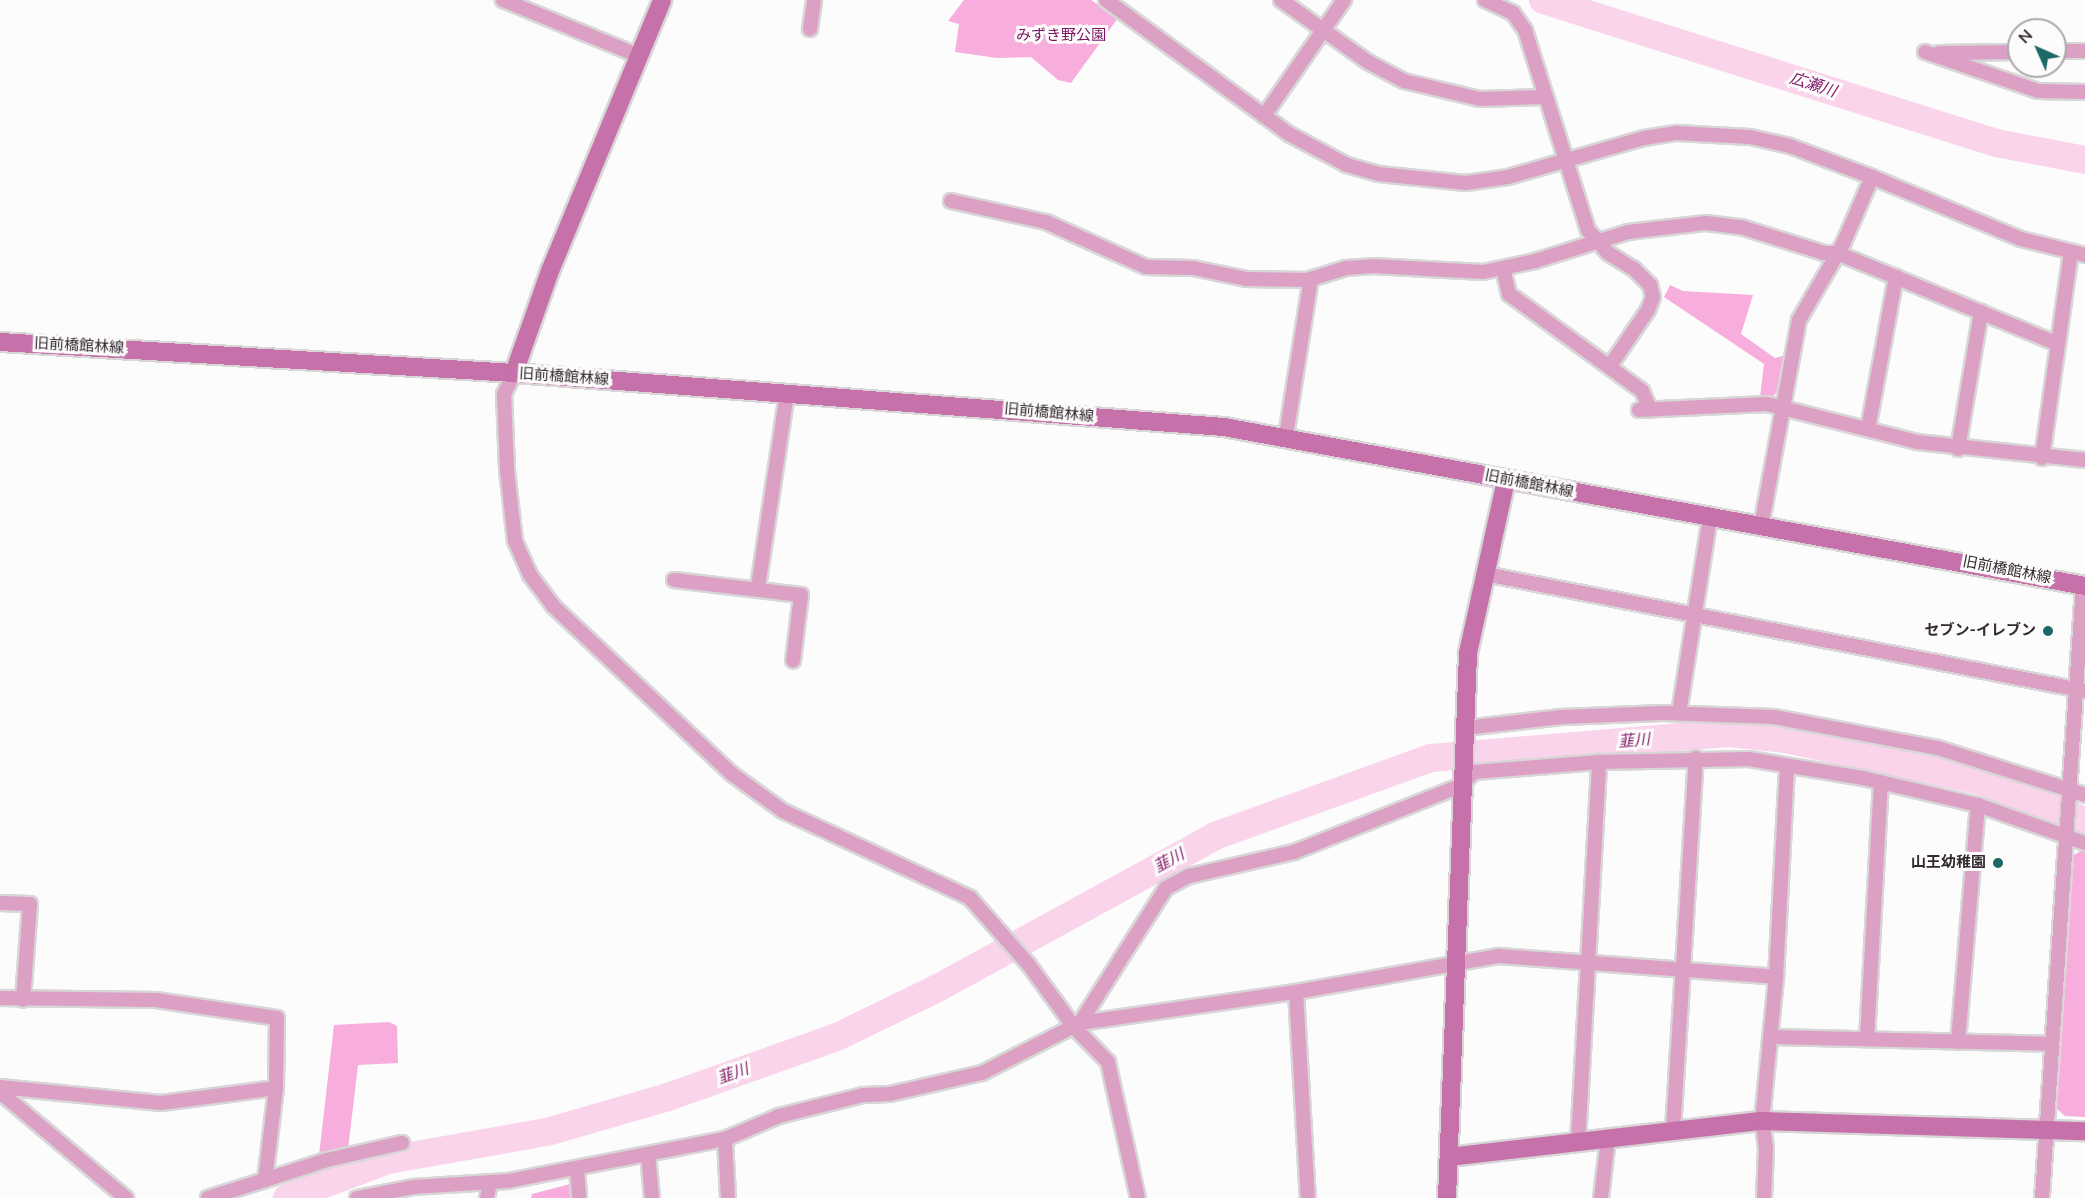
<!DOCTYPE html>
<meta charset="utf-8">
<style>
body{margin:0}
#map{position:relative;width:2085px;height:1198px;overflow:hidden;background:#fcfcfc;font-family:"Nunito Sans","Noto Sans JP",sans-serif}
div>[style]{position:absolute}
.green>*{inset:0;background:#f7aedc}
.water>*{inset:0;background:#fad4eb}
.river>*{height:28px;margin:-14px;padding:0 14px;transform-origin:14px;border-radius:14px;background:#fad4eb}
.roads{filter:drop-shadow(2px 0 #d8d6d7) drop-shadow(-2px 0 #d8d6d7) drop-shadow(0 2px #d8d6d7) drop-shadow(0 -2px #d8d6d7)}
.street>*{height:14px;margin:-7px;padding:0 7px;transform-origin:7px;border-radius:7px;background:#dba0c4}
.secondary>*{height:18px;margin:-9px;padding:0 9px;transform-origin:9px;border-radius:9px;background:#c671a9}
.dots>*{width:16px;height:16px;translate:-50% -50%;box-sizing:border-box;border:3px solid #fcfcfc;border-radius:50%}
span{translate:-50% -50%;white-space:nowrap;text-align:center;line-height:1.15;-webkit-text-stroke:6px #fcfcfc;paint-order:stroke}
.park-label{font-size:15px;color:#7d1361}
.street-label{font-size:15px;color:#342a30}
.poi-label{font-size:15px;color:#342a30;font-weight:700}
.right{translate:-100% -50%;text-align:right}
.water-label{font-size:16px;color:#841d68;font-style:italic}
.north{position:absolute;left:2007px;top:18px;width:60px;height:60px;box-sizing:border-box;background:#fcfcfc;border:2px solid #aca8aa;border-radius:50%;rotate:315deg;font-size:16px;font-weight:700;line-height:24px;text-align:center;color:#342a30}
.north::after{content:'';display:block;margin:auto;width:21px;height:27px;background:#1b6866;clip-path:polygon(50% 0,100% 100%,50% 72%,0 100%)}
</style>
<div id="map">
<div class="green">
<i style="clip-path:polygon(964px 0,1091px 0,1118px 18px,1071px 83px,1058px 80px,1031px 57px,997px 58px,955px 52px,959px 24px,948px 21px)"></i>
<i style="clip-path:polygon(1670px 285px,1683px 291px,1753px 295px,1741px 334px,1775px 358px,1786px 355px,1780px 389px,1770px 399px,1760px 397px,1764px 364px,1664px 297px)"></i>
<i style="clip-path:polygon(2082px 850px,2085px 852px,2085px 1117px,2065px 1116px,2057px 1109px,2074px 855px)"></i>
<i style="clip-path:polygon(389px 1022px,397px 1026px,398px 1063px,358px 1065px,348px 1149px,319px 1155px,334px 1025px)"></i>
<i style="clip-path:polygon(570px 1184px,575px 1188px,575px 1198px,531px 1198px,532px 1194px)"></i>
</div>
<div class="water">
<i style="clip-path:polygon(2049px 150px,2085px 154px,2085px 171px,2049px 165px,2039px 158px)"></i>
</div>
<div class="river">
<i style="left:1543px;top:0;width:475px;rotate:17.5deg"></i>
<i style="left:1996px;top:143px;width:91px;rotate:10.8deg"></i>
<i style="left:287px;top:1198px;width:108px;rotate:-20.6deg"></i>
<i style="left:388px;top:1160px;width:161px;rotate:-10deg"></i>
<i style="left:547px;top:1132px;width:126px;rotate:-16.1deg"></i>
<i style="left:668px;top:1097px;width:182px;rotate:-19.6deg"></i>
<i style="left:839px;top:1036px;width:108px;rotate:-25.9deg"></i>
<i style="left:936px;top:989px;width:318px;rotate:-28.7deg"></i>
<i style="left:1215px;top:836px;width:230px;rotate:-19.9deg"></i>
<i style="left:1431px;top:758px;width:298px;rotate:-4.8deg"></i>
<i style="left:1728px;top:733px;width:57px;rotate:6deg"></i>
<i style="left:1785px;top:739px;width:200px;rotate:12.1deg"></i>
<i style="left:1981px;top:781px;width:111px;rotate:21deg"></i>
</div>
<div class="roads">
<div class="street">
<i style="left:503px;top:0;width:145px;rotate:22.3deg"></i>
<i style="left:1106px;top:0;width:227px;rotate:36.2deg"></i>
<i style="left:1289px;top:134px;width:66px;rotate:28.1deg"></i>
<i style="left:1347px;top:165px;width:33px;rotate:16deg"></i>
<i style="left:1379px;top:174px;width:87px;rotate:5.9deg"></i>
<i style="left:1466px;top:183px;width:42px;rotate:-8.1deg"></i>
<i style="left:1508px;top:177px;width:141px;rotate:-16deg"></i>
<i style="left:1644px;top:138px;width:33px;rotate:-9deg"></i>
<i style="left:1677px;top:133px;width:73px;rotate:3.1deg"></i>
<i style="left:1750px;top:137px;width:41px;rotate:12.7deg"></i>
<i style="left:1790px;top:146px;width:88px;rotate:20.7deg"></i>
<i style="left:1872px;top:177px;width:161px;rotate:22.6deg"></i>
<i style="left:2021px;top:239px;width:66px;rotate:14deg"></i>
<i style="left:1281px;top:0;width:107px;rotate:35.5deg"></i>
<i style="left:1368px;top:62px;width:41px;rotate:27.8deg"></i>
<i style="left:1404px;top:81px;width:78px;rotate:13.3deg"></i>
<i style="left:1480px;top:99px;width:64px;rotate:-1.8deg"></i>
<i style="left:1485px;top:0;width:31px;rotate:25deg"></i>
<i style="left:1513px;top:13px;width:21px;rotate:55deg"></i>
<i style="left:1525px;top:30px;width:210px;rotate:72.5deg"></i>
<i style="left:1588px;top:230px;width:30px;rotate:49deg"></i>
<i style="left:1608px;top:253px;width:31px;rotate:32deg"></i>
<i style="left:1634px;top:269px;width:23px;rotate:45deg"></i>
<i style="left:1650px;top:285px;width:12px;rotate:76deg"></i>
<i style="left:1653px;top:297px;width:14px;rotate:111deg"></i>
<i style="left:1648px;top:310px;width:68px;rotate:124.2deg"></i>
<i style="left:810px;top:29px;width:29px;rotate:-82deg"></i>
<i style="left:2055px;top:51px;width:30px"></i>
<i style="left:1925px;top:52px;width:120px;rotate:19deg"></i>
<i style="left:2038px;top:91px;width:47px;rotate:1.2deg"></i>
<i style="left:1939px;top:53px;width:80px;rotate:-0.7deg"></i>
<i style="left:1264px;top:116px;width:141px;rotate:-55.4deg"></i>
<i style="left:951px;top:201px;width:97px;rotate:12.5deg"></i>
<i style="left:1046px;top:222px;width:110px;rotate:24.2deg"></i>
<i style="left:1146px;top:267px;width:47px;rotate:1.2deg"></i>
<i style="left:1193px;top:268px;width:54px;rotate:11.7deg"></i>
<i style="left:1246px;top:279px;width:61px;rotate:0.9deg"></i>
<i style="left:1307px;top:280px;width:41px;rotate:-17.1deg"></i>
<i style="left:1346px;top:268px;width:27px;rotate:-4deg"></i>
<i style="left:1373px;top:266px;width:110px;rotate:3.1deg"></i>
<i style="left:1483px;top:272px;width:53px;rotate:-11.9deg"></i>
<i style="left:1535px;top:261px;width:97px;rotate:-17.3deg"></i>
<i style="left:1628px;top:232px;width:79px;rotate:-6.6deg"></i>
<i style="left:1706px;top:223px;width:35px;rotate:7deg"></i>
<i style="left:1741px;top:227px;width:87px;rotate:17.4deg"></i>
<i style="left:1824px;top:253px;width:13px"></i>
<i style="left:1837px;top:253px;width:239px;rotate:22.4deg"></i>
<i style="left:1503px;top:268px;width:27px;rotate:77deg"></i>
<i style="left:1509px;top:294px;width:165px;rotate:36.1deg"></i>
<i style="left:1642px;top:391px;width:20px;rotate:66deg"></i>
<i style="left:514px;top:373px;width:23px;rotate:115deg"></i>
<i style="left:504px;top:394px;width:76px;rotate:87.7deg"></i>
<i style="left:507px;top:470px;width:71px;rotate:83.6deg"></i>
<i style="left:515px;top:541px;width:37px;rotate:66deg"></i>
<i style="left:530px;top:575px;width:39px;rotate:53deg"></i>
<i style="left:553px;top:606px;width:245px;rotate:43.2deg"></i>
<i style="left:732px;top:774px;width:63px;rotate:36deg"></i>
<i style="left:783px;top:811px;width:206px;rotate:24.9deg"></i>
<i style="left:970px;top:898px;width:89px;rotate:48.6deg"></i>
<i style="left:1029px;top:965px;width:77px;rotate:54deg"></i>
<i style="left:1074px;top:1027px;width:49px;rotate:45.8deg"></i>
<i style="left:1108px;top:1062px;width:139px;rotate:77.6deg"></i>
<i style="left:1639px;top:410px;width:128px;rotate:-2.7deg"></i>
<i style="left:1767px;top:404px;width:155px;rotate:14.2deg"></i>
<i style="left:1917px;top:442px;width:169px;rotate:6.1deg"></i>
<i style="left:1868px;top:429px;width:155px;rotate:-79.6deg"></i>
<i style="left:1286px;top:436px;width:159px;rotate:-81deg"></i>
<i style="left:1958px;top:449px;width:139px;rotate:-80.5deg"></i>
<i style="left:2042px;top:458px;width:208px;rotate:-82deg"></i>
<i style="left:1761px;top:527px;width:210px;rotate:-79.6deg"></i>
<i style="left:1799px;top:320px;width:88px;rotate:-59.9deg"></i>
<i style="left:1843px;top:244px;width:73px;rotate:-66.6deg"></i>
<i style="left:1485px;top:574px;width:611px;rotate:11.03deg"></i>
<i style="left:674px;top:580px;width:128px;rotate:6.7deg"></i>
<i style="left:801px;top:595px;width:66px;rotate:96.9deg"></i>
<i style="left:758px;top:587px;width:196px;rotate:-81.5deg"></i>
<i style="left:1679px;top:713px;width:197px;rotate:-81deg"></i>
<i style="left:1465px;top:728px;width:97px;rotate:-6.5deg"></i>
<i style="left:1561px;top:717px;width:102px;rotate:-2.2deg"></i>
<i style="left:1663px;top:713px;width:111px;rotate:2.1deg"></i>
<i style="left:1774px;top:717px;width:167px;rotate:10.7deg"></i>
<i style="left:1938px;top:748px;width:154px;rotate:17.7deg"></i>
<i style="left:0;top:903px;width:30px;rotate:2deg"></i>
<i style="left:30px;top:904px;width:96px;rotate:94.2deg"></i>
<i style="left:1296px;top:992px;width:206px;rotate:86.7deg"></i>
<i style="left:0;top:998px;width:156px;rotate:0.7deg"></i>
<i style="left:156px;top:1000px;width:122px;rotate:8.5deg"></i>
<i style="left:277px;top:1018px;width:70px;rotate:90.8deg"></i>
<i style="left:276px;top:1088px;width:93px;rotate:96.8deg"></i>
<i style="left:265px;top:1180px;width:60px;rotate:162.5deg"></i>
<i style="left:1080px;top:1023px;width:218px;rotate:-8.2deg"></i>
<i style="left:1296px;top:992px;width:206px;rotate:-10.1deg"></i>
<i style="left:1499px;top:956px;width:278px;rotate:4.3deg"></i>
<i style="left:1770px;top:1037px;width:282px;rotate:1.4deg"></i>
<i style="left:1867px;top:1039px;width:257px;rotate:-86.9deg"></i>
<i style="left:1958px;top:1042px;width:238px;rotate:-85.2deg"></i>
<i style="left:0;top:1087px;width:162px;rotate:5.7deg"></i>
<i style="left:161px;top:1103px;width:116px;rotate:-7.4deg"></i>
<i style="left:0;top:1092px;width:165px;rotate:40.1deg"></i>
<i style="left:1673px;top:1131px;width:374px;rotate:-86.5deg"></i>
<i style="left:725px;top:1139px;width:59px;rotate:87.1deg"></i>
<i style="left:1578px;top:1142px;width:381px;rotate:-86.8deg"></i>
<i style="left:648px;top:1154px;width:44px;rotate:84.8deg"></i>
<i style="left:577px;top:1168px;width:30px;rotate:86deg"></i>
<i style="left:265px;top:1180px;width:65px;rotate:-17.9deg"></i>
<i style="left:327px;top:1160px;width:77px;rotate:-12.8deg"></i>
<i style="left:357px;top:1198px;width:57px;rotate:-11.1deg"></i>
<i style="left:413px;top:1187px;width:95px;rotate:-3.6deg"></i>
<i style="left:508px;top:1181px;width:221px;rotate:-11deg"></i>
<i style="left:725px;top:1139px;width:59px;rotate:-23.1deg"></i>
<i style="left:779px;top:1116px;width:87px;rotate:-14deg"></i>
<i style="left:863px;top:1095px;width:27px;rotate:-2deg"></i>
<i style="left:890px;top:1094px;width:94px;rotate:-12.9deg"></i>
<i style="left:982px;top:1073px;width:110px;rotate:-27deg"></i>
<i style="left:1080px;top:1023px;width:160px;rotate:-57.5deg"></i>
<i style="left:1166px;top:888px;width:26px;rotate:-28deg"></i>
<i style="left:1189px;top:876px;width:108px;rotate:-12.9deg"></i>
<i style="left:1294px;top:852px;width:179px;rotate:-21.7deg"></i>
<i style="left:1460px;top:786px;width:20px;rotate:-45deg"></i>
<i style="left:1474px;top:772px;width:125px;rotate:-4.6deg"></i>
<i style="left:1599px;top:762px;width:150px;rotate:-1.1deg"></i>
<i style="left:1749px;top:759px;width:116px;rotate:9.5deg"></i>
<i style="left:1863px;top:778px;width:118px;rotate:13.2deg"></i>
<i style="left:1978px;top:805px;width:114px;rotate:19.6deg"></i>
<i style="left:487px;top:1198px;width:16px;rotate:-79deg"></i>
<i style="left:1601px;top:1198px;width:60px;rotate:-83.3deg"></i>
<i style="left:1764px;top:1198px;width:50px;rotate:-87.7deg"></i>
<i style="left:1766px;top:1148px;width:27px;rotate:-98deg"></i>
<i style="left:1762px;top:1121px;width:145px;rotate:-84.4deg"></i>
<i style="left:1776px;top:977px;width:211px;rotate:-87deg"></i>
<i style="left:2042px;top:1198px;width:614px;rotate:-86.17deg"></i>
</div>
<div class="secondary">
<i style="left:0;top:342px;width:515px;rotate:3.45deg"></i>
<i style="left:514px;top:373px;width:712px;rotate:4.35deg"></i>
<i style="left:1224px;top:427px;width:876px;rotate:10.46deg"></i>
<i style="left:514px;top:373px;width:108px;rotate:-70.6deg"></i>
<i style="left:550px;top:271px;width:293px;rotate:-67.5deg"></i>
<i style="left:1449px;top:1157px;width:315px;rotate:-6.6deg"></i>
<i style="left:1762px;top:1121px;width:323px;rotate:1.8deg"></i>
<i style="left:1447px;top:1198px;width:545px;rotate:-87.79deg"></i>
<i style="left:1468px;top:653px;width:177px;rotate:-77.6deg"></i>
</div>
</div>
<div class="dots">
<i style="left:2048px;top:631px;background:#1b6866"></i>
<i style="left:1998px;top:863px;background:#1b6866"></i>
</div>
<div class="park-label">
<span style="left:1061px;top:36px">みずき野公園</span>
</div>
<div class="street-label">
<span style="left:79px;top:346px;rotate:3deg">旧前橋館林線</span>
<span style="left:564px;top:377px;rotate:4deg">旧前橋館林線</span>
<span style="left:1049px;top:413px;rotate:5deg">旧前橋館林線</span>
<span style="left:1529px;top:484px;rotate:11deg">旧前橋館林線</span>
<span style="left:2007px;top:570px;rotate:11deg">旧前橋館林線</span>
</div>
<div class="poi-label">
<span class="right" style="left:2036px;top:631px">セブン-イレブン</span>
<span class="right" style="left:1986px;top:863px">山王幼稚園</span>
</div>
<div class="water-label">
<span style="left:1813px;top:85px;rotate:18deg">広瀬川</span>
<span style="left:1634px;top:741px;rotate:-5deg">韮川</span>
<span style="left:1169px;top:861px;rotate:-29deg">韮川</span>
<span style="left:733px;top:1074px;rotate:-20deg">韮川</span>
</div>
<div class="north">N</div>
</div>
